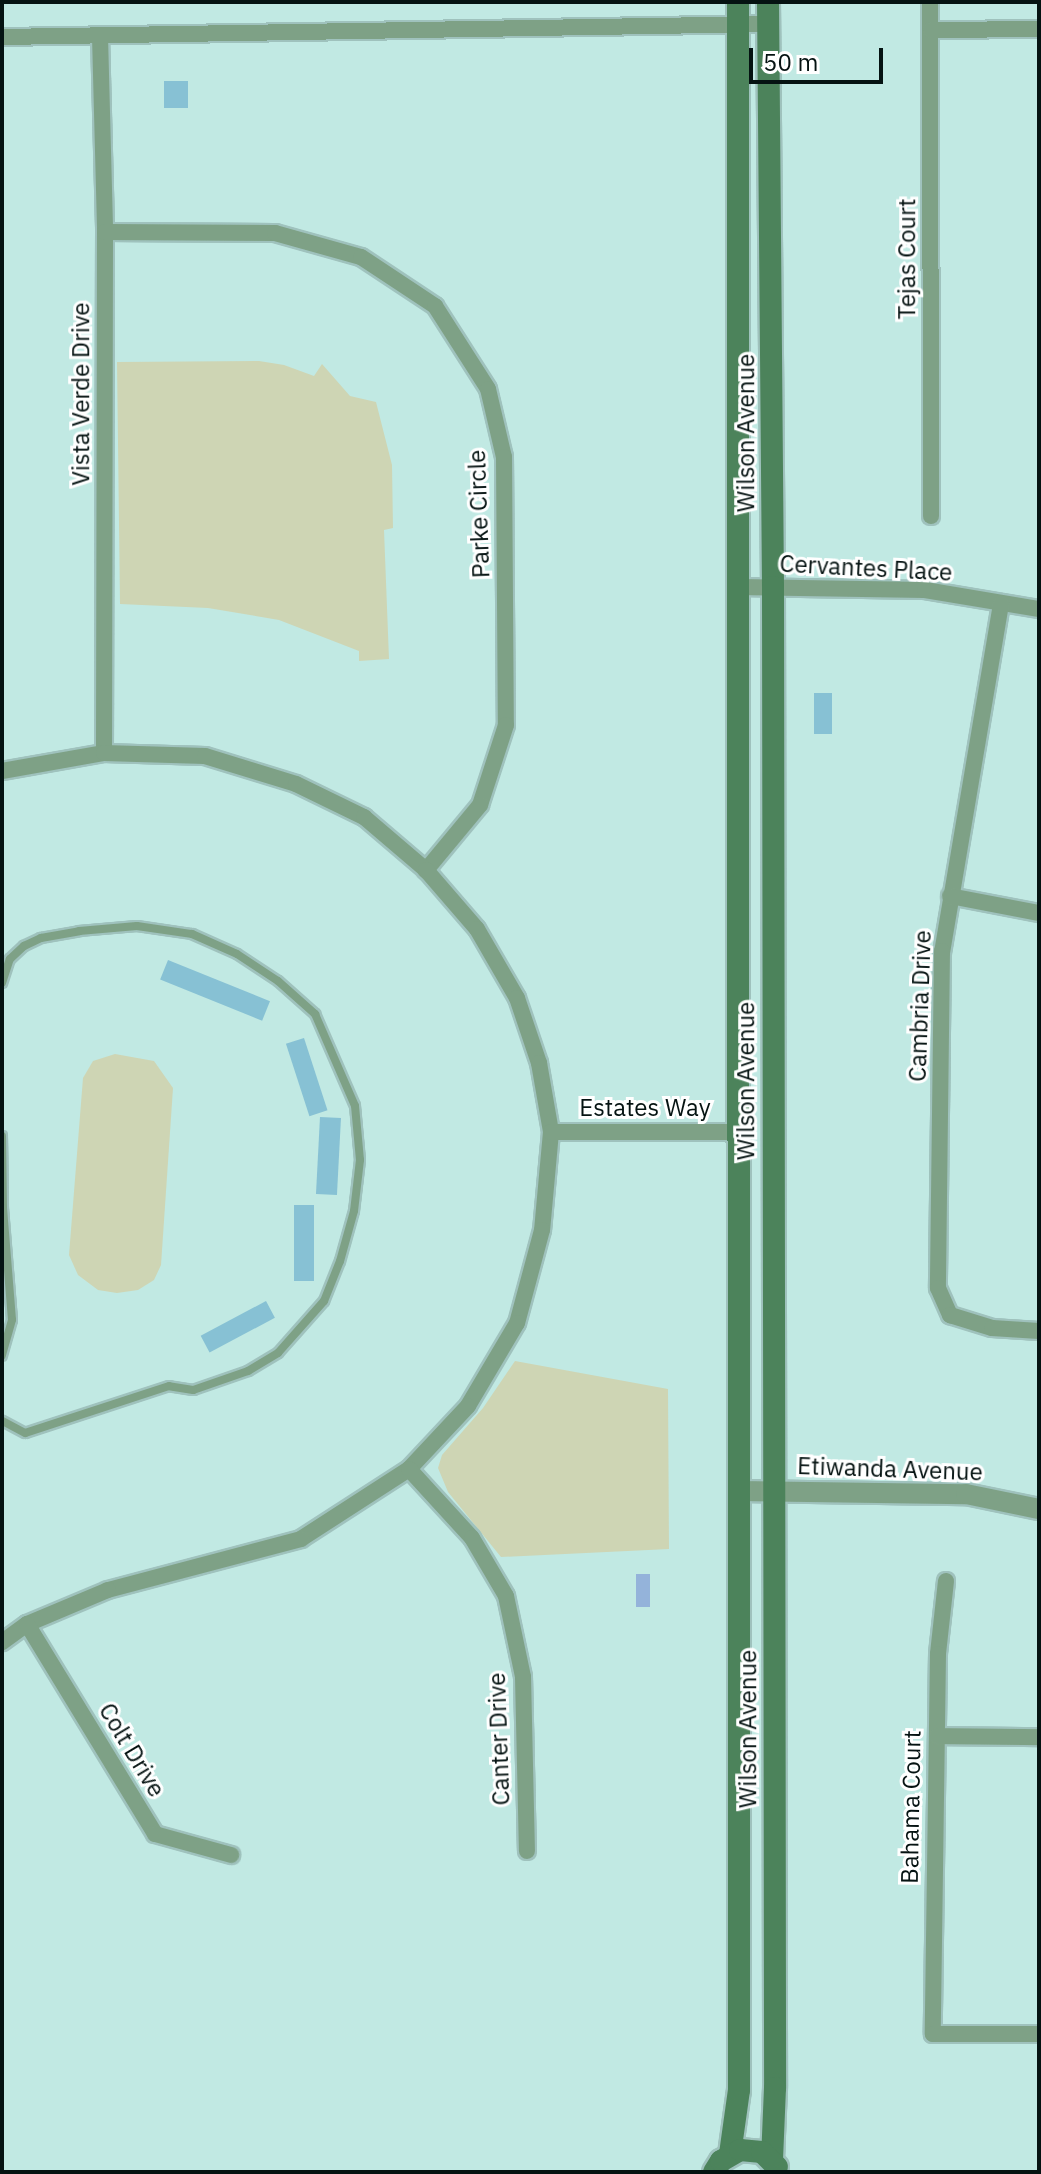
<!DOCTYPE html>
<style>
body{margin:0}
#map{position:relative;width:1041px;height:2174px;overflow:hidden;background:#c1e9e3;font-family:"IBM Plex Sans",sans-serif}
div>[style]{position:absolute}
.green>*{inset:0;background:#ced5b4}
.water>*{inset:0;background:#94b3da;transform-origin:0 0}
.building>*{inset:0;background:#87c1d4;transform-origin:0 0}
.roads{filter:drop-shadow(2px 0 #9fc2bd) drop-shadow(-2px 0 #9fc2bd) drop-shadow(0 2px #9fc2bd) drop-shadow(0 -2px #9fc2bd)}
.service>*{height:8px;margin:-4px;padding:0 4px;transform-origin:4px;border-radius:4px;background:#7ea186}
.minor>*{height:16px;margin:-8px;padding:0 8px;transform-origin:8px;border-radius:8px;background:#7ea186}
.tertiary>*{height:20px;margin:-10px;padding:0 10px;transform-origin:10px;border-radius:10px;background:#7ea186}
.secondary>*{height:22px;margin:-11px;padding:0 11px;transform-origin:11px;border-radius:11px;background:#4c835b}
span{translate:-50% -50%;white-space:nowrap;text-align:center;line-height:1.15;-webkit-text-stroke:6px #fff;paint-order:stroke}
.street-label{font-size:24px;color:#051312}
.frame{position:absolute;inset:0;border:4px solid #051312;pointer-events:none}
.scale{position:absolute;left:749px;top:48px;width:134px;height:36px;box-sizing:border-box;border:4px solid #051312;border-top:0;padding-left:10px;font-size:24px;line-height:28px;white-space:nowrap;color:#051312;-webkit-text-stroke:6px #fff;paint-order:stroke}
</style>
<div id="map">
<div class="green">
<i style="clip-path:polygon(259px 361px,284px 365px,314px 376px,322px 364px,350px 396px,376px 402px,392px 465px,393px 528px,384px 530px,389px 659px,359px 661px,359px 651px,279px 620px,208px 608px,120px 604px,117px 362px)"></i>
<i style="clip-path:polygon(115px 1054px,154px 1061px,173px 1088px,161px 1265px,154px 1280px,138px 1290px,117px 1293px,98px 1290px,78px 1275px,69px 1255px,83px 1078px,93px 1061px)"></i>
<i style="clip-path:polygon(515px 1361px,668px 1389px,669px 1549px,501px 1557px,448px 1492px,438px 1468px,442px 1455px,483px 1408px)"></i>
</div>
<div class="water">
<i style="left:636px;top:1574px;width:14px;height:33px"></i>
</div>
<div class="building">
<i style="left:164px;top:81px;width:24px;height:27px"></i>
<i style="left:814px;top:693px;width:18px;height:41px"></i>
<i style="left:168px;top:960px;width:110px;height:21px;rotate:22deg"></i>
<i style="left:304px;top:1038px;width:76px;height:19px;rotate:72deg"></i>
<i style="left:320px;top:1117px;width:21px;height:77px;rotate:3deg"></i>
<i style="left:294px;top:1205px;width:20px;height:76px"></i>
<i style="left:266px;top:1301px;width:19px;height:74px;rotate:62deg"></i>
</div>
<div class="roads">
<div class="service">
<i style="left:2px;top:983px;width:25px;rotate:-72deg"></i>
<i style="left:10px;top:959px;width:19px;rotate:-43deg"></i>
<i style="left:24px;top:946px;width:19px;rotate:-25deg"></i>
<i style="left:41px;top:938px;width:39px;rotate:-10deg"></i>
<i style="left:79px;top:931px;width:58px;rotate:-4.9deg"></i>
<i style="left:137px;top:926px;width:56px;rotate:8.3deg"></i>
<i style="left:192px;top:934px;width:49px;rotate:24deg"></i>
<i style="left:237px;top:954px;width:49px;rotate:33.4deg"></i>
<i style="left:278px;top:981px;width:50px;rotate:41.7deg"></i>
<i style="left:315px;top:1014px;width:100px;rotate:66.5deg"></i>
<i style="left:355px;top:1106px;width:54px;rotate:84.7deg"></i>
<i style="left:360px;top:1160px;width:51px;rotate:96.7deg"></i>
<i style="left:354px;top:1211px;width:52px;rotate:105.6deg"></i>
<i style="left:340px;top:1261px;width:43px;rotate:111.8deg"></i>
<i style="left:324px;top:1301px;width:69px;rotate:131.5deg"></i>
<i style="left:278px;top:1353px;width:35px;rotate:149deg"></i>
<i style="left:248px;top:1371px;width:58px;rotate:160.9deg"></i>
<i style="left:193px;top:1390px;width:24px;rotate:-171deg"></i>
<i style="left:169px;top:1386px;width:151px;rotate:161.9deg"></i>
<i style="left:25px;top:1433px;width:26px;rotate:-152deg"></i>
<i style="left:2px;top:1136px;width:72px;rotate:89.2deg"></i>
<i style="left:3px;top:1208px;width:112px;rotate:85.4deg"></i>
<i style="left:12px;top:1320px;width:37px;rotate:106deg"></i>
</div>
<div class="minor">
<i style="left:930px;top:2px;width:514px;rotate:89.89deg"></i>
<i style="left:931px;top:30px;width:108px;rotate:-0.5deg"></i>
<i style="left:100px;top:36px;width:196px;rotate:88.5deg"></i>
<i style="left:105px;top:232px;width:521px;rotate:90.11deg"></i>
<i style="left:2px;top:37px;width:766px;rotate:-0.97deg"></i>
<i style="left:105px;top:232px;width:170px;rotate:0.3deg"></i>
<i style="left:275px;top:233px;width:89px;rotate:15.6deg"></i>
<i style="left:361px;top:257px;width:89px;rotate:33.5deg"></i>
<i style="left:435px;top:306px;width:98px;rotate:57.4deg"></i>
<i style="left:488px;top:389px;width:70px;rotate:76.8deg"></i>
<i style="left:504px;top:457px;width:268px;rotate:89.6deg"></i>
<i style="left:506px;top:725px;width:84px;rotate:108deg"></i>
<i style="left:480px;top:805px;width:85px;rotate:129.7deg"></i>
<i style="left:738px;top:587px;width:187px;rotate:0.9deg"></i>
<i style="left:925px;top:590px;width:116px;rotate:9.5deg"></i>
<i style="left:1001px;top:604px;width:352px;rotate:99.6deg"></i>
<i style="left:942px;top:951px;width:337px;rotate:90.7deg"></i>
<i style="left:938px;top:1288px;width:30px;rotate:66deg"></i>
<i style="left:950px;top:1315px;width:44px;rotate:17.2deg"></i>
<i style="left:992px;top:1328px;width:47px;rotate:3.7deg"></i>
<i style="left:2px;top:771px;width:104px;rotate:-10deg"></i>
<i style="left:104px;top:753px;width:101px;rotate:1.7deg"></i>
<i style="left:205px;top:756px;width:95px;rotate:17.1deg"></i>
<i style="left:296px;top:784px;width:76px;rotate:25.9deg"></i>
<i style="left:364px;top:817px;width:82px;rotate:40.5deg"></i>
<i style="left:426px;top:870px;width:78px;rotate:49.2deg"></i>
<i style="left:477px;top:929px;width:80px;rotate:59.9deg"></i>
<i style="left:517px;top:998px;width:69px;rotate:71.3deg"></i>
<i style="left:539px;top:1063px;width:70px;rotate:80.1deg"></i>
<i style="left:551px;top:1132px;width:98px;rotate:95.2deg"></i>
<i style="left:542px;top:1230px;width:96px;rotate:105deg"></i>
<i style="left:517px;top:1323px;width:96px;rotate:120.6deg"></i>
<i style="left:468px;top:1406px;width:86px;rotate:133.1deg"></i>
<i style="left:409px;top:1469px;width:129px;rotate:147.1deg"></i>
<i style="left:301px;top:1539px;width:200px;rotate:165.2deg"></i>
<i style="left:108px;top:1590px;width:88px;rotate:157.2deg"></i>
<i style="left:27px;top:1624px;width:31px;rotate:144deg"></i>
<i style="left:950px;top:896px;width:91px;rotate:10.8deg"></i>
<i style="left:551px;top:1132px;width:188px"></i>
<i style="left:409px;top:1469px;width:93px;rotate:47.6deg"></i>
<i style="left:472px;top:1538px;width:67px;rotate:59.6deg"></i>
<i style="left:506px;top:1596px;width:83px;rotate:78.1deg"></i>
<i style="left:523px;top:1677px;width:174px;rotate:88.7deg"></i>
<i style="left:946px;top:1581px;width:73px;rotate:96.3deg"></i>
<i style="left:938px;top:1654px;width:380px;rotate:90.8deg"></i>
<i style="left:933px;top:2034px;width:106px"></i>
<i style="left:27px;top:1624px;width:246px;rotate:58.6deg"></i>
<i style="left:155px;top:1834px;width:79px;rotate:15.4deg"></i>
<i style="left:937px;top:1736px;width:102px;rotate:0.6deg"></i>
</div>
<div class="tertiary">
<i style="left:739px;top:1491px;width:227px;rotate:0.8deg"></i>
<i style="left:966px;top:1494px;width:75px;rotate:11.6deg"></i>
</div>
<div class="secondary">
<i style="left:768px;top:2px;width:585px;rotate:89.51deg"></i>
<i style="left:773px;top:587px;width:1501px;rotate:89.92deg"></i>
<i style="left:775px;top:2088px;width:71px;rotate:92.4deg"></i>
<i style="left:730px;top:2154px;width:65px;rotate:-82deg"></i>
<i style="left:739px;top:2090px;width:2088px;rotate:-90.03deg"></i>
<i style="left:714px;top:2172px;width:13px;rotate:-58deg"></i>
<i style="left:721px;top:2161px;width:22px;rotate:-30deg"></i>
<i style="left:740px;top:2150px;width:22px;rotate:5deg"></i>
<i style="left:762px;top:2152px;width:21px;rotate:45deg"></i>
</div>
</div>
<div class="street-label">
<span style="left:907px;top:259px;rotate:-90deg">Tejas Court</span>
<span style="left:81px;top:394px;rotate:-90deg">Vista Verde Drive</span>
<span style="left:746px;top:433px;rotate:-90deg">Wilson Avenue</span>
<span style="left:479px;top:514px;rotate:-92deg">Parke Circle</span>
<span style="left:866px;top:568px;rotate:3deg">Cervantes Place</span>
<span style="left:920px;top:1006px;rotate:-88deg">Cambria Drive</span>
<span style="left:746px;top:1081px;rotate:-90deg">Wilson Avenue</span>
<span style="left:645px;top:1108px">Estates Way</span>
<span style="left:890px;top:1469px;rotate:2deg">Etiwanda Avenue</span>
<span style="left:748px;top:1729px;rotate:-90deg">Wilson Avenue</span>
<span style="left:499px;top:1739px;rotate:-92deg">Canter Drive</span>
<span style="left:132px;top:1750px;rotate:59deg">Colt Drive</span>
<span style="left:911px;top:1807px;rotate:-89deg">Bahama Court</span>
</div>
<div class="frame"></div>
<div class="scale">50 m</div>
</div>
